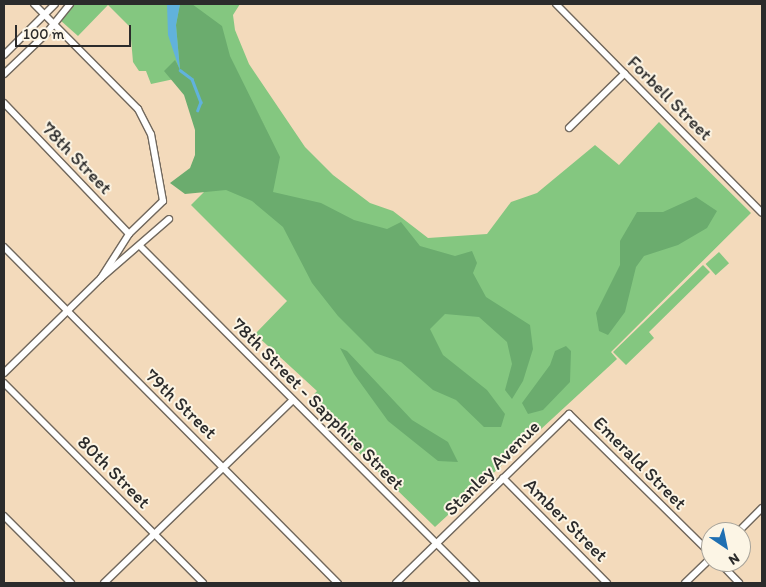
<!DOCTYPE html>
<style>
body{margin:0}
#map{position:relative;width:766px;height:587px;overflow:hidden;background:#f3dabb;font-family:Itim,sans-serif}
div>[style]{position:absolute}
.green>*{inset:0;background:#84c780;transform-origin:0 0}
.forest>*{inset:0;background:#6bac6e}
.water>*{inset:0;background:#61b2dc}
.stream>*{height:2.5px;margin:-1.25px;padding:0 1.25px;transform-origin:1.25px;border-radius:1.25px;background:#61b2dc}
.roads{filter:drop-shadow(1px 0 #71685d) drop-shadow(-1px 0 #71685d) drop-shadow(0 1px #71685d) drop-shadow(0 -1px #71685d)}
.street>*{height:6px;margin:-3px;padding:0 3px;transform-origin:3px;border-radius:3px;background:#fff}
span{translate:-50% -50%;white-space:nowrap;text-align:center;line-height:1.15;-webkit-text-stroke:4px #fcf5e5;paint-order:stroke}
.street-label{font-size:19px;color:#2b2b2b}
.frame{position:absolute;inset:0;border:5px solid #2b2b2b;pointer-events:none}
.north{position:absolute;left:701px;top:522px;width:50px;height:50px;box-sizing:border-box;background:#fcf5e5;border:1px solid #a8a49b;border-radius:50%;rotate:146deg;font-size:14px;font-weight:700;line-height:20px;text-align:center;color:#2b2b2b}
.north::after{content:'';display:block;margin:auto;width:18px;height:22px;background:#1f6fb2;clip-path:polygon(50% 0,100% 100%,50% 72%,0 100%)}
.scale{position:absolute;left:15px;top:25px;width:116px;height:22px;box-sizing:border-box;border:2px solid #2b2b2b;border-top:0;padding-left:6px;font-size:15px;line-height:18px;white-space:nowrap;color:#2b2b2b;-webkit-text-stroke:4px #fcf5e5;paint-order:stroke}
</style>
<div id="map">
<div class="green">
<i style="clip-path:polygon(75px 4px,240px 4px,233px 15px,235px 30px,249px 64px,305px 147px,333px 175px,370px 203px,393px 211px,428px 238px,487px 234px,511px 202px,537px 193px,595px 145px,619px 165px,659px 122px,751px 213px,611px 352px,617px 359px,435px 527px,307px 402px,317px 391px,255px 334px,287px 301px,191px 205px,266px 130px,253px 104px,188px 76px,151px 84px,146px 71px,139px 71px,133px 62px,130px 27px,108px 5px,78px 36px,60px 20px)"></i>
<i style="left:719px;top:252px;width:15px;height:18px;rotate:48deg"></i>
<i style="clip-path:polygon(703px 265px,710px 272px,649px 332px,654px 338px,626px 365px,613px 352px)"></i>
</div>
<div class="forest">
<i style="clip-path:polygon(180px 4px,192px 4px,222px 26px,230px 56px,280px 157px,273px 192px,321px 203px,354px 220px,387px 229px,401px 222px,420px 246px,455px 256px,472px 251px,477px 263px,473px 273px,486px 297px,530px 325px,533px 349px,523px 381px,512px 399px,505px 390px,512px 364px,507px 342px,479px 317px,445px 314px,430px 329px,443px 355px,487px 390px,505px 414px,501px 427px,484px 427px,456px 400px,433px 390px,401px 362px,375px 353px,338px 316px,312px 283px,283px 227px,252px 201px,226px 190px,185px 194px,170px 183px,190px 168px,195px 155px,195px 130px,184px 95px,164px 71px,175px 60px,180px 69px,176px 25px)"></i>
<i style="clip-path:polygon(696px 197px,717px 211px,707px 228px,678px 245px,644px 256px,636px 267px,625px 312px,608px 335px,599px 331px,596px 313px,620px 265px,620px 241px,637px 212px,663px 212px)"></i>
<i style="clip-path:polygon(566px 346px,571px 351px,570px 382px,543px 410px,528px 414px,522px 403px,550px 365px,555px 351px)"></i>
<i style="clip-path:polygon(340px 348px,347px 351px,412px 420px,448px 442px,458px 462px,438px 461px,388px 421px,354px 374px)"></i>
</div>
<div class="water">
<i style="clip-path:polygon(167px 4px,180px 4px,176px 25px,180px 71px,168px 35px)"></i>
</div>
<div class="stream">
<i style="left:180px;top:70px;width:15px;rotate:37deg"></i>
<i style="left:192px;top:79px;width:25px;rotate:69deg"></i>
<i style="left:201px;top:102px;width:9px;rotate:111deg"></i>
</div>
<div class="roads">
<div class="street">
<i style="left:34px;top:4px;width:148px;rotate:45.3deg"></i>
<i style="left:138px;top:109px;width:28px;rotate:63deg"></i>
<i style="left:151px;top:134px;width:68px;rotate:79.8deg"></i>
<i style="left:163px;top:201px;width:47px;rotate:135.9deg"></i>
<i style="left:129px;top:234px;width:52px;rotate:122.5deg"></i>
<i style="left:556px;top:4px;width:293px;rotate:45.4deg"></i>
<i style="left:4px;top:55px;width:72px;rotate:-45deg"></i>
<i style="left:4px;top:74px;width:57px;rotate:-43.6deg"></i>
<i style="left:45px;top:35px;width:40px;rotate:-51deg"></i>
<i style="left:4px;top:103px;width:181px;rotate:46.3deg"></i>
<i style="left:569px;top:128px;width:78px;rotate:-44.5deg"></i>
<i style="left:140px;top:246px;width:476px;rotate:45.1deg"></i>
<i style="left:4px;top:247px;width:474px;rotate:45.2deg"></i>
<i style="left:4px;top:373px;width:136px;rotate:-44.4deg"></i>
<i style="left:101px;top:278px;width:90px;rotate:-40.9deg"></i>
<i style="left:4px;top:383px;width:282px;rotate:45.1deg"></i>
<i style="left:503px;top:478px;width:148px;rotate:45.3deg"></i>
<i style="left:4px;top:516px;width:95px;rotate:45deg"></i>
<i style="left:738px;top:532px;width:34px;rotate:-45deg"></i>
<i style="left:719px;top:562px;width:29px;rotate:46deg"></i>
<i style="left:104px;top:583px;width:263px;rotate:-44.1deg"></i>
<i style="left:396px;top:583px;width:242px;rotate:-44.3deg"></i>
<i style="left:569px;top:414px;width:199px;rotate:44.6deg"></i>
<i style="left:685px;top:583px;width:36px;rotate:-44deg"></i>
</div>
</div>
<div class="street-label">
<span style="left:670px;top:98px;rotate:45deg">Forbell Street</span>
<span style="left:77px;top:158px;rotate:46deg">78th Street</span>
<span style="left:181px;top:404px;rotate:44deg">79th Street</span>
<span style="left:318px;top:404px;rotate:45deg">78th Street - Sapphire Street</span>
<span style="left:640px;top:463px;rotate:45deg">Emerald Street</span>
<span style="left:492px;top:468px;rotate:-45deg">Stanley Avenue</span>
<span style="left:114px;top:472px;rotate:45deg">80th Street</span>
<span style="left:566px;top:520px;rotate:45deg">Amber Street</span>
</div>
<div class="frame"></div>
<div class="north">N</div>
<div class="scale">100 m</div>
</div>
